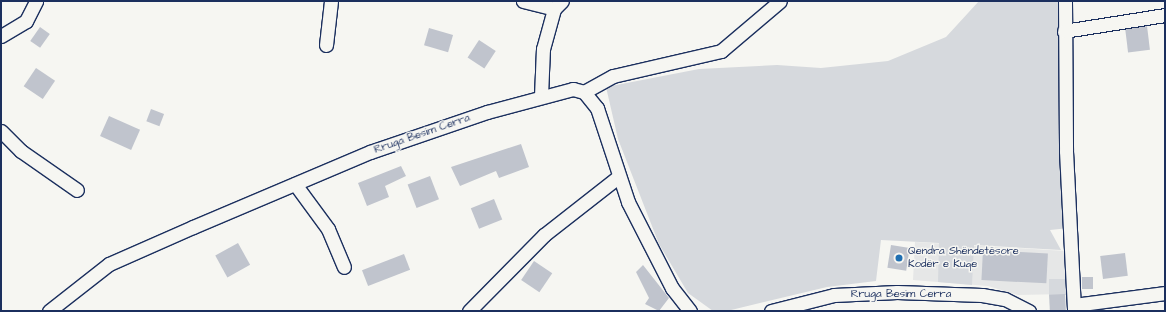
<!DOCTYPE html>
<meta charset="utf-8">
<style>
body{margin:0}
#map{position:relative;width:1166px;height:312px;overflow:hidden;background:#f6f6f2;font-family:"Architects Daughter",sans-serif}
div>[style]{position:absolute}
.built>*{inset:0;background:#e6e7e7}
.green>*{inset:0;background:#d6d9dd;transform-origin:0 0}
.building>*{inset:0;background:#c0c4cd;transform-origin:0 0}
.roads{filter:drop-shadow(1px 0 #1b2f5e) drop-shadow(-1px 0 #1b2f5e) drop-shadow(0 1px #1b2f5e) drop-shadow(0 -1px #1b2f5e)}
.minor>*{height:13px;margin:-6.5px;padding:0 6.5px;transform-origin:6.5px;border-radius:6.5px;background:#f6f6f2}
.dots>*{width:11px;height:11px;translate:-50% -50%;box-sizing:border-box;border:2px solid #f6f6f2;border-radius:50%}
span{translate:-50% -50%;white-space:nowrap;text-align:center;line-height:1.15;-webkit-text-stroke:3px #f6f6f2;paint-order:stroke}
.street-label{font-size:11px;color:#1b2f5e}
.poi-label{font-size:11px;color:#1b2f5e}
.left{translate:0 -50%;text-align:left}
.frame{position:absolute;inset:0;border:2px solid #1b2f5e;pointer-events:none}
</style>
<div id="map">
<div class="built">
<i style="clip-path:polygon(915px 242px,1066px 251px,1065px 294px,1018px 295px,988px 286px,913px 280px)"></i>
</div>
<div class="green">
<i style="clip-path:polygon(979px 1px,1065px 1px,1069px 228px,1050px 230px,1061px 250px,974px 245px,972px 285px,938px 282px,939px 243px,881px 240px,876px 281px,827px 287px,727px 311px,713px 311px,688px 293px,659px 244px,618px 139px,606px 87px,699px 69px,777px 65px,821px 68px,888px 61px,946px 37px)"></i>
<i style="left:1049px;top:279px;width:17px;height:16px"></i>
</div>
<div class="building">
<i style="left:1147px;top:26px;width:24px;height:22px;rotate:83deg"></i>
<i style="left:40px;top:27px;width:12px;height:17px;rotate:35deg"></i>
<i style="left:429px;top:28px;width:25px;height:18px;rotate:16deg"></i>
<i style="left:479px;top:40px;width:20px;height:21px;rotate:33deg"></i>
<i style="left:36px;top:68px;width:23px;height:22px;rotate:34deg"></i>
<i style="left:151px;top:109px;width:14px;height:13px;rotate:21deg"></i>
<i style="left:109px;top:116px;width:34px;height:22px;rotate:24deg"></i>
<i style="clip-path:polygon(521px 144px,529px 167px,499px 178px,496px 171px,460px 186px,451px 167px)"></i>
<i style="clip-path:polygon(401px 166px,406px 176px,385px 186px,389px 197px,367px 206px,358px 183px)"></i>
<i style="left:430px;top:176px;width:25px;height:24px;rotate:69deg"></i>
<i style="left:494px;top:199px;width:22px;height:25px;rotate:68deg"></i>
<i style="left:238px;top:243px;width:25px;height:26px;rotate:61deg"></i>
<i style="left:891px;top:245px;width:19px;height:23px;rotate:9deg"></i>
<i style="left:983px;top:250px;width:65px;height:30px;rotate:3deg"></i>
<i style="left:1125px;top:253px;width:23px;height:25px;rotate:83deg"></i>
<i style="left:404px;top:254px;width:17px;height:45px;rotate:69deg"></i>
<i style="left:534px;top:261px;width:22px;height:23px;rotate:34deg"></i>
<i style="clip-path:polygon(643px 265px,669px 298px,659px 311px,645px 304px,649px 298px,636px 272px)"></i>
<i style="left:1082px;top:277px;width:11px;height:12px"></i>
<i style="left:1065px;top:294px;width:17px;height:16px;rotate:87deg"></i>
</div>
<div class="roads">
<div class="minor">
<i style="left:523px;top:1px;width:32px;rotate:14deg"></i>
<i style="left:1065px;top:1px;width:150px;rotate:89.6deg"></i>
<i style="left:1066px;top:151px;width:160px;rotate:87.1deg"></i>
<i style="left:1064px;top:31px;width:102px;rotate:-9deg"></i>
<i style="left:1px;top:36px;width:29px;rotate:-31deg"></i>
<i style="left:26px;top:21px;width:22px;rotate:-63deg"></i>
<i style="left:326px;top:45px;width:44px;rotate:-83.5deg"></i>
<i style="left:584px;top:92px;width:33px;rotate:-29deg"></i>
<i style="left:613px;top:76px;width:111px;rotate:-13deg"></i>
<i style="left:721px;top:51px;width:77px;rotate:-40.3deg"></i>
<i style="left:541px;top:96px;width:47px;rotate:-87.6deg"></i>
<i style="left:543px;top:49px;width:41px;rotate:-74.6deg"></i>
<i style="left:554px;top:9px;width:11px;rotate:-45deg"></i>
<i style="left:1px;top:131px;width:28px;rotate:45deg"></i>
<i style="left:21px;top:151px;width:68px;rotate:34.9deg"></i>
<i style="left:295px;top:184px;width:56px;rotate:53.7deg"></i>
<i style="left:328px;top:229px;width:41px;rotate:67.2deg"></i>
<i style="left:1074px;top:305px;width:92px;rotate:-7.5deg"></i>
<i style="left:49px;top:311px;width:76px;rotate:-38.1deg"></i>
<i style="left:109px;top:264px;width:92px;rotate:-23.8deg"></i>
<i style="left:193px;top:227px;width:192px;rotate:-23deg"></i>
<i style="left:370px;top:152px;width:124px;rotate:-18.9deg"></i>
<i style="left:487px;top:112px;width:89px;rotate:-15deg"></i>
<i style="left:573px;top:89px;width:11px;rotate:15deg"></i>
<i style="left:584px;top:92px;width:21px;rotate:51deg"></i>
<i style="left:597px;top:108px;width:99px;rotate:71.7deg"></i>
<i style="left:628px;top:202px;width:97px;rotate:62.9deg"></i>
<i style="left:672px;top:288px;width:29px;rotate:52deg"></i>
<i style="left:469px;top:311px;width:107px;rotate:-45.4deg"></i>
<i style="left:544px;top:235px;width:93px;rotate:-38deg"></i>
<i style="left:771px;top:311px;width:65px;rotate:-14.3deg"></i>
<i style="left:834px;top:295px;width:63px;rotate:-2.7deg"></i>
<i style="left:897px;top:292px;width:85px;rotate:2deg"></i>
<i style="left:982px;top:295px;width:23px;rotate:10deg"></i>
<i style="left:1005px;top:299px;width:27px;rotate:27deg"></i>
</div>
</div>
<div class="dots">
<i style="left:899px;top:258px;background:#1f6fb2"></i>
</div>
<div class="street-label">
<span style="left:422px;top:134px;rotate:-19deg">Rruga Besim Cerra</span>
<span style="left:901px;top:294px">Rruga Besim Cerra</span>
</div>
<div class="poi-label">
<span class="left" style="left:908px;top:258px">Qendra Shëndetësore<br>Kodër e Kuqe</span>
</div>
<div class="frame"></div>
</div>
